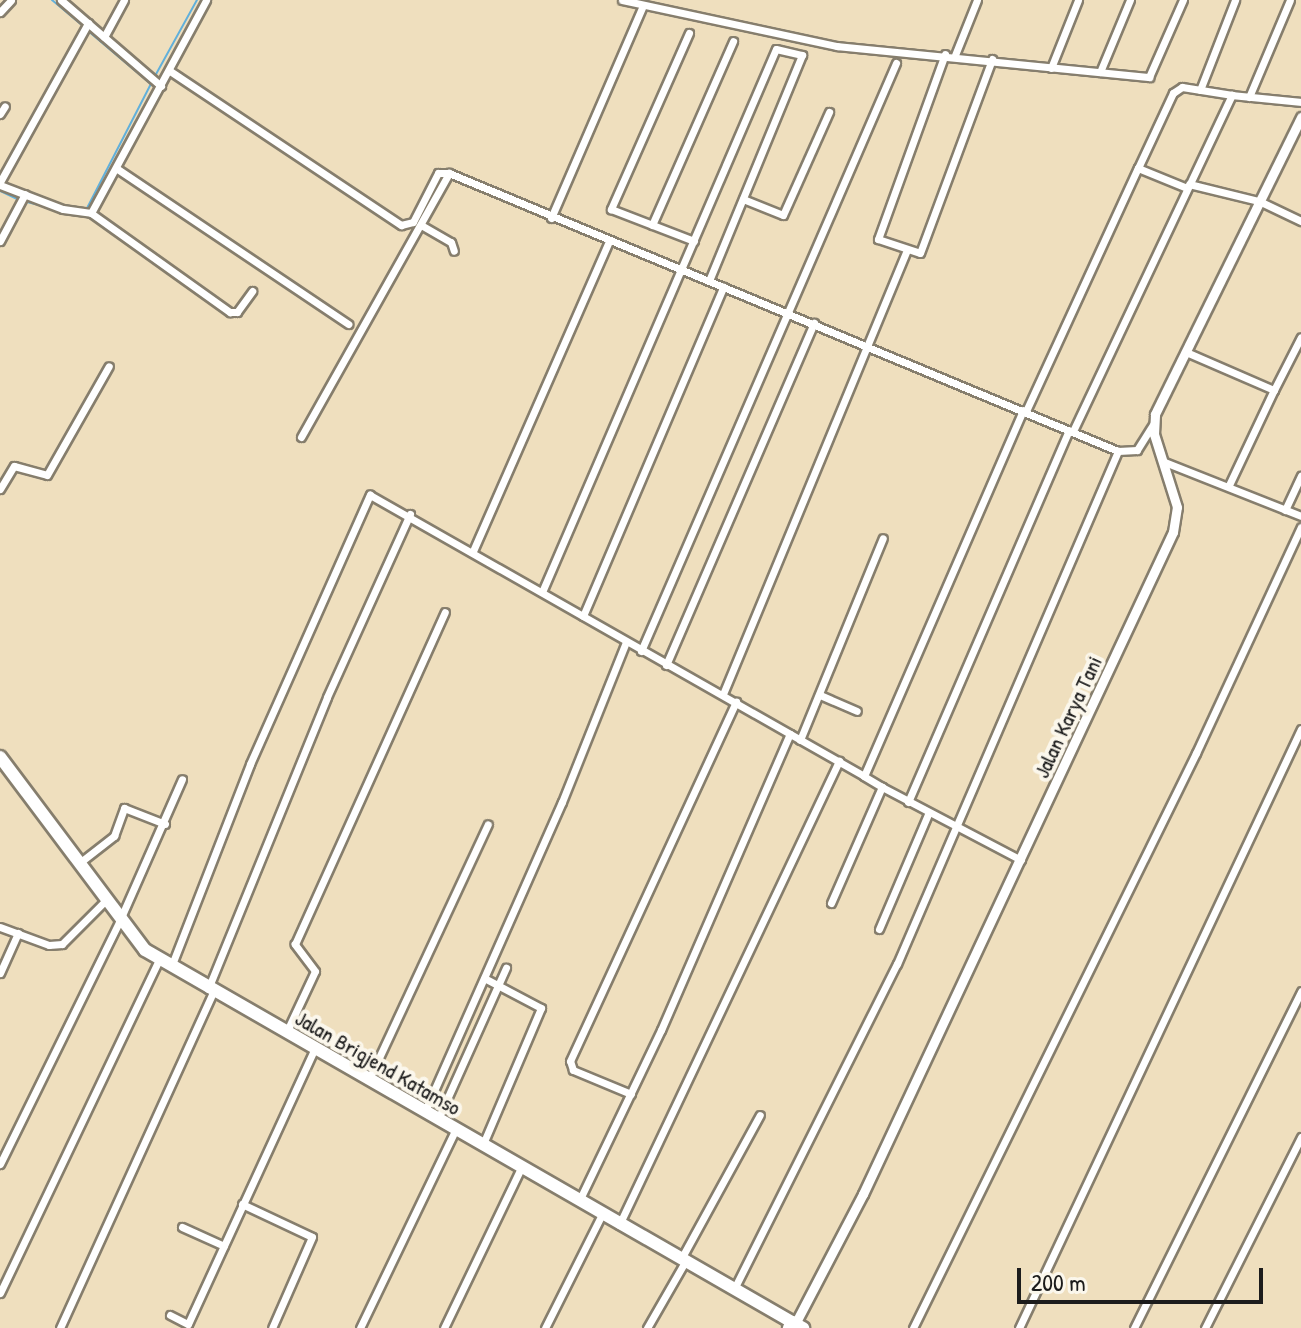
<!DOCTYPE html>
<style>
body{margin:0}
#map{position:relative;width:1301px;height:1328px;overflow:hidden;background:#efdfbe;font-family:"Patrick Hand",sans-serif}
div>[style]{position:absolute}
.stream>*{height:2px;margin:-1px;padding:0 1px;transform-origin:1px;border-radius:1px;background:#61b0db}
.roads{filter:drop-shadow(2px 0 #867e6d) drop-shadow(-2px 0 #867e6d) drop-shadow(0 2px #867e6d) drop-shadow(0 -2px #867e6d)}
.minor>*{height:7px;margin:-3.5px;padding:0 3.5px;transform-origin:3.5px;border-radius:3.5px;background:#fff}
.tertiary>*{height:9px;margin:-4.5px;padding:0 4.5px;transform-origin:4.5px;border-radius:4.5px;background:#fff}
.primary>*{height:12px;margin:-6px;padding:0 6px;transform-origin:6px;border-radius:6px;background:#fff}
.trunk>*{height:12px;margin:-6px;padding:0 6px;transform-origin:6px;border-radius:6px;background:#fff}
span{translate:-50% -50%;white-space:nowrap;text-align:center;line-height:1.15;-webkit-text-stroke:8px #fbf7ec;paint-order:stroke}
.street-label{font-size:22px;color:#1c1c1c}
.scale{position:absolute;left:1017px;top:1268px;width:246px;height:36px;box-sizing:border-box;border:4px solid #1c1c1c;border-top:0;padding-left:10px;font-size:24px;line-height:28px;white-space:nowrap;color:#1c1c1c;-webkit-text-stroke:6px #fbf7ec;paint-order:stroke}
</style>
<div id="map">
<div class="stream">
<i style="left:52px;top:0;width:39px;rotate:40deg"></i>
<i style="left:87px;top:30px;width:84px;rotate:40.2deg"></i>
<i style="left:155px;top:76px;width:87px;rotate:-61.1deg"></i>
<i style="left:0;top:191px;width:19px;rotate:25deg"></i>
<i style="left:23px;top:201px;width:62px;rotate:14deg"></i>
<i style="left:83px;top:216px;width:151px;rotate:-62.8deg"></i>
</div>
<div class="roads">
<div class="minor">
<i style="left:61px;top:0;width:132px;rotate:40.7deg"></i>
<i style="left:622px;top:0;width:220px;rotate:12.1deg"></i>
<i style="left:837px;top:46px;width:314px;rotate:5.7deg"></i>
<i style="left:1149px;top:77px;width:84px;rotate:-66.2deg"></i>
<i style="left:0;top:12px;width:16px;rotate:-47deg"></i>
<i style="left:689px;top:33px;width:193px;rotate:113.9deg"></i>
<i style="left:611px;top:209px;width:89px;rotate:21.1deg"></i>
<i style="left:104px;top:37px;width:42px;rotate:-61.6deg"></i>
<i style="left:945px;top:54px;width:197px;rotate:109.9deg"></i>
<i style="left:878px;top:239px;width:44px;rotate:18.4deg"></i>
<i style="left:920px;top:253px;width:207px;rotate:-69.6deg"></i>
<i style="left:955px;top:55px;width:59px;rotate:-68.2deg"></i>
<i style="left:1051px;top:68px;width:73px;rotate:-68.3deg"></i>
<i style="left:170px;top:71px;width:278px;rotate:33.7deg"></i>
<i style="left:401px;top:225px;width:12px;rotate:-14deg"></i>
<i style="left:413px;top:222px;width:55px;rotate:-63deg"></i>
<i style="left:438px;top:173px;width:11px"></i>
<i style="left:1100px;top:72px;width:78px;rotate:-67.4deg"></i>
<i style="left:1200px;top:90px;width:97px;rotate:-68.7deg"></i>
<i style="left:1249px;top:97px;width:105px;rotate:-67.1deg"></i>
<i style="left:0;top:114px;width:9px;rotate:-58deg"></i>
<i style="left:116px;top:168px;width:280px;rotate:33.9deg"></i>
<i style="left:0;top:182px;width:182px;rotate:-61deg"></i>
<i style="left:1189px;top:184px;width:72px;rotate:13.7deg"></i>
<i style="left:1259px;top:201px;width:47px;rotate:25.5deg"></i>
<i style="left:0;top:185px;width:67px;rotate:20.9deg"></i>
<i style="left:63px;top:209px;width:28px;rotate:8deg"></i>
<i style="left:91px;top:213px;width:242px;rotate:-61.6deg"></i>
<i style="left:1187px;top:188px;width:53px;rotate:-157.8deg"></i>
<i style="left:1138px;top:168px;width:83px;rotate:-65deg"></i>
<i style="left:1173px;top:93px;width:11px;rotate:-34deg"></i>
<i style="left:1182px;top:87px;width:51px;rotate:9.1deg"></i>
<i style="left:743px;top:199px;width:43px;rotate:21.8deg"></i>
<i style="left:783px;top:215px;width:113px;rotate:-65.9deg"></i>
<i style="left:91px;top:213px;width:171px;rotate:35.5deg"></i>
<i style="left:230px;top:312px;width:7px"></i>
<i style="left:237px;top:312px;width:26px;rotate:-54deg"></i>
<i style="left:551px;top:218px;width:232px;rotate:-66.6deg"></i>
<i style="left:421px;top:225px;width:34px;rotate:30deg"></i>
<i style="left:451px;top:242px;width:9px;rotate:72deg"></i>
<i style="left:652px;top:225px;width:201px;rotate:-66.2deg"></i>
<i style="left:0;top:241px;width:53px;rotate:-62deg"></i>
<i style="left:1186px;top:352px;width:96px;rotate:23.4deg"></i>
<i style="left:1274px;top:390px;width:59px;rotate:-63deg"></i>
<i style="left:1026px;top:411px;width:268px;rotate:-65.3deg"></i>
<i style="left:1073px;top:431px;width:372px;rotate:-64.7deg"></i>
<i style="left:1232px;top:95px;width:69px;rotate:5.8deg"></i>
<i style="left:301px;top:437px;width:303px;rotate:-60.7deg"></i>
<i style="left:449px;top:173px;width:724px;rotate:22.57deg"></i>
<i style="left:1162px;top:461px;width:149px;rotate:21.6deg"></i>
<i style="left:1229px;top:485px;width:105px;rotate:-64.7deg"></i>
<i style="left:0;top:489px;width:27px;rotate:-59deg"></i>
<i style="left:14px;top:466px;width:34px;rotate:15deg"></i>
<i style="left:47px;top:475px;width:125px;rotate:-60.4deg"></i>
<i style="left:1285px;top:510px;width:38px;rotate:-65deg"></i>
<i style="left:473px;top:551px;width:339px;rotate:-66.3deg"></i>
<i style="left:542px;top:592px;width:591px;rotate:-66.69deg"></i>
<i style="left:776px;top:49px;width:27px;rotate:13deg"></i>
<i style="left:802px;top:55px;width:244px;rotate:112.4deg"></i>
<i style="left:583px;top:616px;width:358px;rotate:-66.9deg"></i>
<i style="left:641px;top:651px;width:641px;rotate:-66.55deg"></i>
<i style="left:666px;top:665px;width:373px;rotate:-66.6deg"></i>
<i style="left:723px;top:694px;width:481px;rotate:-67.5deg"></i>
<i style="left:820px;top:695px;width:40px;rotate:23.4deg"></i>
<i style="left:800px;top:740px;width:218px;rotate:-67.7deg"></i>
<i style="left:882px;top:787px;width:21px;rotate:-149deg"></i>
<i style="left:864px;top:776px;width:399px;rotate:-66.5deg"></i>
<i style="left:908px;top:802px;width:405px;rotate:-66.6deg"></i>
<i style="left:78px;top:864px;width:46px;rotate:-37.9deg"></i>
<i style="left:114px;top:836px;width:30px;rotate:-70deg"></i>
<i style="left:124px;top:808px;width:44px;rotate:21.3deg"></i>
<i style="left:831px;top:903px;width:127px;rotate:-66.3deg"></i>
<i style="left:882px;top:787px;width:157px;rotate:27.7deg"></i>
<i style="left:0;top:927px;width:52px;rotate:20.2deg"></i>
<i style="left:49px;top:945px;width:13px;rotate:-4deg"></i>
<i style="left:62px;top:944px;width:61px;rotate:-45deg"></i>
<i style="left:879px;top:929px;width:125px;rotate:-66.9deg"></i>
<i style="left:171px;top:967px;width:218px;rotate:-68.7deg"></i>
<i style="left:250px;top:764px;width:295px;rotate:-66deg"></i>
<i style="left:370px;top:495px;width:568px;rotate:29.63deg"></i>
<i style="left:0;top:973px;width:44px;rotate:-65.8deg"></i>
<i style="left:208px;top:989px;width:315px;rotate:-67.8deg"></i>
<i style="left:327px;top:697px;width:201px;rotate:-65.6deg"></i>
<i style="left:286px;top:1033px;width:68px;rotate:-64.9deg"></i>
<i style="left:315px;top:971px;width:34px;rotate:-127deg"></i>
<i style="left:295px;top:944px;width:364px;rotate:-65.7deg"></i>
<i style="left:369px;top:1079px;width:281px;rotate:-65deg"></i>
<i style="left:631px;top:1094px;width:63px;rotate:-157.5deg"></i>
<i style="left:573px;top:1070px;width:9px;rotate:-108deg"></i>
<i style="left:570px;top:1061px;width:396px;rotate:-65.2deg"></i>
<i style="left:425px;top:1111px;width:338px;rotate:-66.1deg"></i>
<i style="left:562px;top:802px;width:172px;rotate:-68.2deg"></i>
<i style="left:438px;top:1119px;width:166px;rotate:-65.8deg"></i>
<i style="left:483px;top:1144px;width:148px;rotate:-66.9deg"></i>
<i style="left:541px;top:1008px;width:64px;rotate:-152.2deg"></i>
<i style="left:0;top:1164px;width:270px;rotate:-63.8deg"></i>
<i style="left:119px;top:922px;width:156px;rotate:-66.2deg"></i>
<i style="left:579px;top:1201px;width:190px;rotate:-64.4deg"></i>
<i style="left:661px;top:1030px;width:323px;rotate:-66.5deg"></i>
<i style="left:242px;top:1204px;width:77px;rotate:25.2deg"></i>
<i style="left:312px;top:1237px;width:99px;rotate:113.7deg"></i>
<i style="left:619px;top:1225px;width:514px;rotate:-64.63deg"></i>
<i style="left:182px;top:1227px;width:46px;rotate:24.3deg"></i>
<i style="left:681px;top:1259px;width:164px;rotate:-61.3deg"></i>
<i style="left:734px;top:1289px;width:364px;rotate:-63.4deg"></i>
<i style="left:897px;top:964px;width:559px;rotate:-66.69deg"></i>
<i style="left:1118px;top:451px;width:19px;rotate:-3deg"></i>
<i style="left:1137px;top:450px;width:31px;rotate:-58deg"></i>
<i style="left:0;top:1293px;width:369px;rotate:-64.5deg"></i>
<i style="left:170px;top:1315px;width:20px;rotate:27deg"></i>
<i style="left:188px;top:1324px;width:302px;rotate:-65.3deg"></i>
<i style="left:60px;top:1328px;width:369px;rotate:-65.5deg"></i>
<i style="left:360px;top:1328px;width:219px;rotate:-64.3deg"></i>
<i style="left:444px;top:1328px;width:178px;rotate:-64.3deg"></i>
<i style="left:545px;top:1328px;width:127px;rotate:-63.4deg"></i>
<i style="left:647px;top:1328px;width:76px;rotate:-60.1deg"></i>
<i style="left:913px;top:1328px;width:641px;rotate:-63.79deg"></i>
<i style="left:1196px;top:753px;width:249px;rotate:-65.1deg"></i>
<i style="left:1019px;top:1328px;width:662px;rotate:-64.79deg"></i>
<i style="left:1134px;top:1328px;width:376px;rotate:-63.6deg"></i>
<i style="left:1205px;top:1328px;width:214px;rotate:-63.3deg"></i>
</div>
<div class="tertiary">
<i style="left:795px;top:1324px;width:147px;rotate:-62.4deg"></i>
<i style="left:863px;top:1194px;width:731px;rotate:-64.91deg"></i>
<i style="left:1173px;top:532px;width:25px;rotate:-81deg"></i>
<i style="left:1177px;top:507px;width:77px;rotate:-107.5deg"></i>
<i style="left:1154px;top:434px;width:20px;rotate:-87deg"></i>
<i style="left:1155px;top:414px;width:331px;rotate:-63.8deg"></i>
</div>
<div class="primary">
<i style="left:792px;top:1322px;width:13px;rotate:29deg"></i>
</div>
<div class="trunk">
<i style="left:0;top:757px;width:241px;rotate:53.1deg"></i>
<i style="left:145px;top:950px;width:746px;rotate:29.9deg"></i>
<i style="left:792px;top:1322px;width:7px;rotate:117deg"></i>
</div>
</div>
<div class="street-label">
<span style="left:1068px;top:717px;rotate:-65deg">Jalan Karya Tani</span>
<span style="left:378px;top:1063px;rotate:30deg">Jalan Brigjend Katamso</span>
</div>
<div class="scale">200 m</div>
</div>
